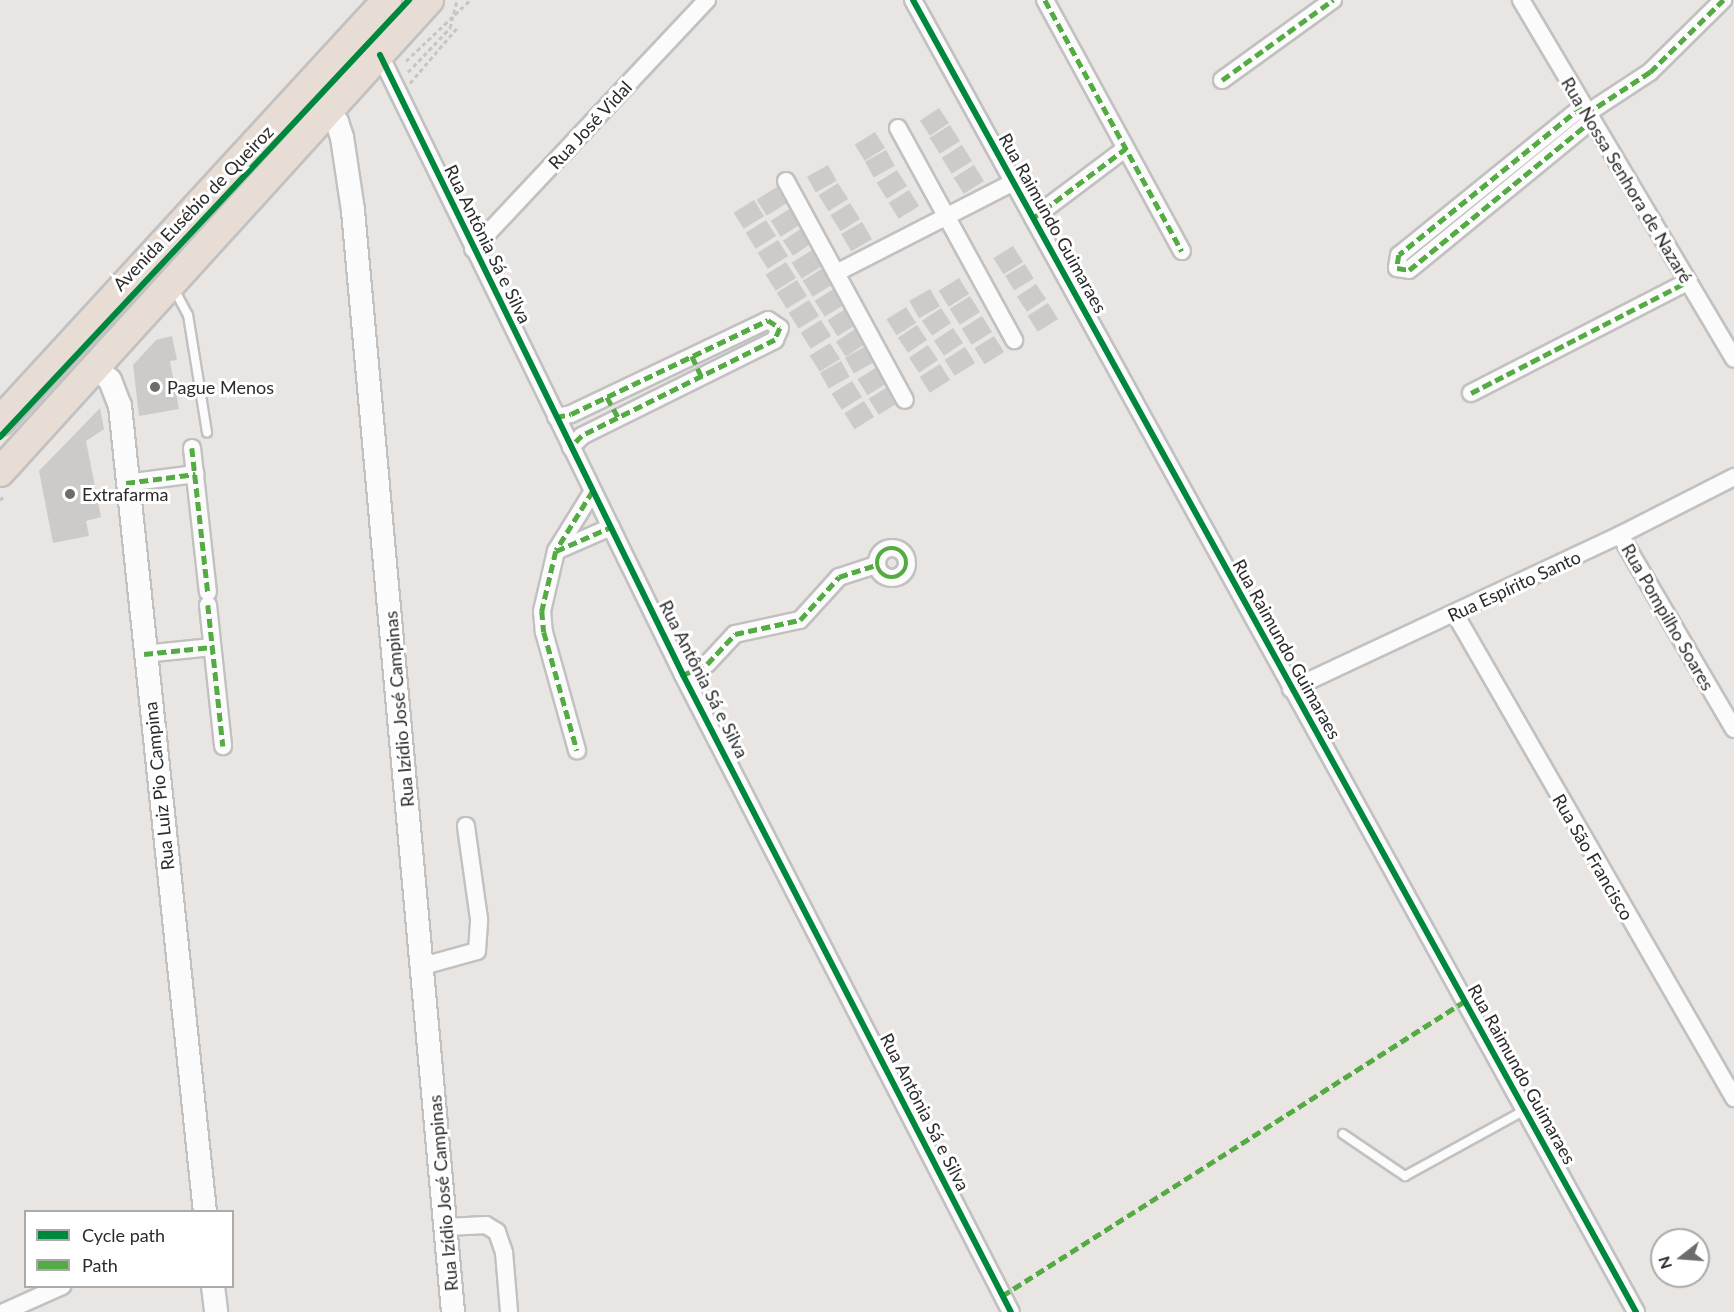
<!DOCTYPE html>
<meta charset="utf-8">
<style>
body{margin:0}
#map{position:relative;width:1734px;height:1312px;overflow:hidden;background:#e8e5e2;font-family:Lato,sans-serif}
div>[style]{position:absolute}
.building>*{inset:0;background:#cdcbc9;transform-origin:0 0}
.path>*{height:3px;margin-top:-1.5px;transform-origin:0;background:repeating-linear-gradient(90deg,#c6c6c6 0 4.5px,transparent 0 7.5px)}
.roads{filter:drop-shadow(2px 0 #c2c1c1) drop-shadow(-2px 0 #c2c1c1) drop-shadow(0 2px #c2c1c1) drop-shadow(0 -2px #c2c1c1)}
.lane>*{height:8px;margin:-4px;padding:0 4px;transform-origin:4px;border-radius:4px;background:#fcfbfb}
.street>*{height:16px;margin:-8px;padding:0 8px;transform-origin:8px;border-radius:8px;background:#fcfbfb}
.street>.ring{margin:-8px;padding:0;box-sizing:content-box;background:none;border:16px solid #fcfbfb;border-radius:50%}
.secondary>*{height:22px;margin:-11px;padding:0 11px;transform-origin:11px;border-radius:11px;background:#fcfbfb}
.highway>*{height:28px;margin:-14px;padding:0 14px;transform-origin:14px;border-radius:14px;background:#e7ddd5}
.quiet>*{height:4.5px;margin-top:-2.25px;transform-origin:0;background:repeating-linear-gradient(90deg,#54ab44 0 9px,transparent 0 13.5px)}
.quiet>.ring{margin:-2.25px;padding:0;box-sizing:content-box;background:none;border:4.5px solid #54ab44;border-radius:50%}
.cycleway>*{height:6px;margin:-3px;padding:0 3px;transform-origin:3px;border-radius:3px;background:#00873e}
.dots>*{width:16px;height:16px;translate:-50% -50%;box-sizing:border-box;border:3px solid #fff;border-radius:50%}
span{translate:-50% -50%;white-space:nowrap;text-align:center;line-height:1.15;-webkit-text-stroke:6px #fff;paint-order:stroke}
.street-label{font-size:18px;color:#2b2b2b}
.poi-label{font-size:18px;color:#2b2b2b}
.left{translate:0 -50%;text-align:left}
.legend{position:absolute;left:24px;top:1210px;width:210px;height:78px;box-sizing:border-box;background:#fff;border:2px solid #aaa;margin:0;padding:8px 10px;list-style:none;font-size:18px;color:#2b2b2b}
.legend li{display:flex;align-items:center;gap:12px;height:30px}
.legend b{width:30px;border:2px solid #aaa}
.north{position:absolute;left:1650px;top:1228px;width:60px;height:60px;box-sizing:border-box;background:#fff;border:2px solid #aaa;border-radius:50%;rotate:253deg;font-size:16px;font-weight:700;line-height:24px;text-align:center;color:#2b2b2b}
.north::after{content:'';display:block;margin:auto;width:21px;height:27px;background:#6d6c6b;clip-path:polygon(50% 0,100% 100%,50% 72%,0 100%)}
</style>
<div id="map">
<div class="building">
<i style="left:939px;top:108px;width:18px;height:23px;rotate:56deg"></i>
<i style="left:950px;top:125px;width:19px;height:24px;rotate:58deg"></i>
<i style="left:875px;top:132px;width:19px;height:24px;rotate:58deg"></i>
<i style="left:962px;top:145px;width:19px;height:24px;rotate:58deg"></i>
<i style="left:886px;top:150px;width:18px;height:24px;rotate:61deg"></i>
<i style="left:828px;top:165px;width:18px;height:24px;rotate:61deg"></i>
<i style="left:974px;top:165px;width:19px;height:24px;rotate:58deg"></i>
<i style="left:897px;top:170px;width:19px;height:24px;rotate:58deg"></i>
<i style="left:838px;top:183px;width:19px;height:23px;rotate:58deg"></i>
<i style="left:777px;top:187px;width:19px;height:24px;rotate:58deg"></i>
<i style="left:909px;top:190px;width:19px;height:24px;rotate:58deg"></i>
<i style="left:754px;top:200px;width:19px;height:24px;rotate:58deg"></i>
<i style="left:850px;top:203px;width:19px;height:23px;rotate:58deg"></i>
<i style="left:791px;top:208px;width:19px;height:24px;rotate:58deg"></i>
<i style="left:766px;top:220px;width:19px;height:24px;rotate:58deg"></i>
<i style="left:862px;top:222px;width:20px;height:24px;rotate:60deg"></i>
<i style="left:802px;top:228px;width:18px;height:23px;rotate:56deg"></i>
<i style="left:778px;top:240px;width:19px;height:24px;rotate:58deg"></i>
<i style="left:1013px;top:246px;width:19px;height:23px;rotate:58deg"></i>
<i style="left:812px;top:250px;width:19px;height:24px;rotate:58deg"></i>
<i style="left:786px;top:262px;width:19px;height:24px;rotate:58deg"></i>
<i style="left:1025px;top:264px;width:17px;height:23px;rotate:59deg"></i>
<i style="left:823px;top:268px;width:19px;height:24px;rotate:58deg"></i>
<i style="left:959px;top:278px;width:19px;height:24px;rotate:58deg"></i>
<i style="left:797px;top:280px;width:19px;height:24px;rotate:58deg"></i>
<i style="left:1036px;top:284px;width:18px;height:23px;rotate:56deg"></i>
<i style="left:835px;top:288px;width:19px;height:24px;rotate:58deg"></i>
<i style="left:930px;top:289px;width:20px;height:24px;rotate:60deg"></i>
<i style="left:970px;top:296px;width:19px;height:24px;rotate:58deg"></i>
<i style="left:809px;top:300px;width:19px;height:24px;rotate:58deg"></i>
<i style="left:1048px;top:303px;width:19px;height:24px;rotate:58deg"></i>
<i style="left:906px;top:307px;width:19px;height:23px;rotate:58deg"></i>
<i style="left:847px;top:308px;width:19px;height:23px;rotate:58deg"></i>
<i style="left:941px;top:308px;width:18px;height:23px;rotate:56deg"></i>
<i style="left:982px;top:316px;width:19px;height:24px;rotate:58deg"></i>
<i style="left:821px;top:320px;width:19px;height:24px;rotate:58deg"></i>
<i style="left:917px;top:325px;width:18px;height:23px;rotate:56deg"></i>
<i style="left:953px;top:328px;width:18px;height:23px;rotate:56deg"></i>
<i style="left:855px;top:329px;width:18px;height:23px;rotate:56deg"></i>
<i style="clip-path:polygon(172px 336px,177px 360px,170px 361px,179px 409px,139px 416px,133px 365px,156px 340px)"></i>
<i style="left:994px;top:336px;width:19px;height:23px;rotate:58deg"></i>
<i style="left:830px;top:343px;width:19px;height:24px;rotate:58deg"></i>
<i style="left:928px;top:345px;width:18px;height:23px;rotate:56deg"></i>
<i style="left:866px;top:346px;width:18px;height:24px;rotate:61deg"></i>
<i style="left:965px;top:347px;width:19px;height:24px;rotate:58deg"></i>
<i style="left:841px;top:361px;width:18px;height:24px;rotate:61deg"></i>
<i style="left:940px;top:364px;width:19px;height:24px;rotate:58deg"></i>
<i style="left:877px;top:367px;width:19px;height:23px;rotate:58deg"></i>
<i style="left:852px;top:381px;width:19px;height:24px;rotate:58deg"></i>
<i style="left:889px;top:386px;width:19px;height:24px;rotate:58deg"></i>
<i style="left:864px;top:401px;width:19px;height:23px;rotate:58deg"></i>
<i style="clip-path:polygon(100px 408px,104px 429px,86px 441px,101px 517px,86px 521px,89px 536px,53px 543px,39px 471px)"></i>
</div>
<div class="path">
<i style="left:406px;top:61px;width:88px;rotate:-43.6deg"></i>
<i style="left:408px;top:72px;width:61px;rotate:-46.3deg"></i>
<i style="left:450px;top:28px;width:29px;rotate:-76deg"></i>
<i style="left:410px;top:83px;width:72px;rotate:-49.5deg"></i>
<i style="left:0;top:500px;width:7px;rotate:-45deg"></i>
</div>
<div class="roads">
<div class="lane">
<i style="left:174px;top:289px;width:30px;rotate:62deg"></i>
<i style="left:188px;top:315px;width:119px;rotate:80.8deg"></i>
<i style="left:1343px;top:1134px;width:75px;rotate:34.1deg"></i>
<i style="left:1405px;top:1176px;width:137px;rotate:-28.8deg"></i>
</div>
<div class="street">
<i style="left:913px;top:0;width:1498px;rotate:61.14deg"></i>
<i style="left:1045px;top:0;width:286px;rotate:61.4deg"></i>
<i style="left:1521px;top:0;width:417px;rotate:59.3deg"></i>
<i style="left:380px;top:55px;width:690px;rotate:63.95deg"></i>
<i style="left:683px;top:675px;width:716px;rotate:62.76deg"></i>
<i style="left:1222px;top:80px;width:137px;rotate:-35.8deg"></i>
<i style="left:1582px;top:107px;width:235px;rotate:141deg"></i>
<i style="left:1399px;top:255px;width:13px;rotate:99deg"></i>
<i style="left:1397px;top:268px;width:12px;rotate:9deg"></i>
<i style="left:1409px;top:270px;width:235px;rotate:-39.3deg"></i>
<i style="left:1586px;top:114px;width:77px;rotate:-33.3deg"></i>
<i style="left:1650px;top:72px;width:103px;rotate:-44.6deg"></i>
<i style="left:898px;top:128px;width:242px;rotate:61.3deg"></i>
<i style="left:786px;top:181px;width:249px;rotate:61.5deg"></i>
<i style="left:1033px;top:218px;width:115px;rotate:-36.9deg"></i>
<i style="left:473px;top:249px;width:342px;rotate:-46.8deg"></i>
<i style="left:836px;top:273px;width:200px;rotate:-27.1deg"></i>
<i style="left:1471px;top:393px;width:243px;rotate:-27.2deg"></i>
<i style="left:556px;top:417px;width:15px;rotate:-11deg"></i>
<i style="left:571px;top:414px;width:218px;rotate:-25.5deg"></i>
<i style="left:768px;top:320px;width:14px;rotate:34deg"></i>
<i style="left:780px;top:328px;width:13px;rotate:113deg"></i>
<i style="left:775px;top:340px;width:216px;rotate:153.6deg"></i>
<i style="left:582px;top:436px;width:16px;rotate:135deg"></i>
<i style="left:192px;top:448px;width:145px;rotate:83.7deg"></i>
<i style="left:126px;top:483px;width:70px;rotate:-7.4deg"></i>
<i style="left:593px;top:491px;width:70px;rotate:121.7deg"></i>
<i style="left:556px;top:551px;width:60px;rotate:-23.6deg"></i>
<i style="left:1620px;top:535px;width:225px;rotate:59.6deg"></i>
<i class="ring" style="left:877px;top:548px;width:14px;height:14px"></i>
<i style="left:556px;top:551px;width:62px;rotate:103.1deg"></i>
<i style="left:542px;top:611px;width:21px;rotate:85deg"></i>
<i style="left:544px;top:632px;width:123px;rotate:74.4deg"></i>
<i style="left:208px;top:605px;width:142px;rotate:83.9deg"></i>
<i style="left:1455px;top:614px;width:559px;rotate:60.04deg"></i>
<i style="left:144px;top:654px;width:68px;rotate:-5.9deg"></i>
<i style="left:683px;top:675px;width:26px;rotate:-25deg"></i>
<i style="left:707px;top:664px;width:41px;rotate:-47deg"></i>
<i style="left:735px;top:634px;width:66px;rotate:-12.2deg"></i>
<i style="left:800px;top:620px;width:58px;rotate:-47.8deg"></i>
<i style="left:839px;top:577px;width:40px;rotate:-18deg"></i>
<i style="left:1291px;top:689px;width:363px;rotate:-25.1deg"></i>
<i style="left:1620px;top:535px;width:128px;rotate:-27deg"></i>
<i style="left:423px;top:966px;width:56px;rotate:-15.5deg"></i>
<i style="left:477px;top:951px;width:32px;rotate:-86deg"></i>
<i style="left:479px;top:919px;width:94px;rotate:-98deg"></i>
<i style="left:447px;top:1227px;width:39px;rotate:-3deg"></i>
<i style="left:486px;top:1225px;width:13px;rotate:32deg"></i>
<i style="left:497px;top:1232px;width:21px;rotate:71deg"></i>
<i style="left:504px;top:1252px;width:60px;rotate:85.2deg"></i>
<i style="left:4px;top:1312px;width:64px;rotate:-24.1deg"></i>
</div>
<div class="secondary">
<i style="left:327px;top:112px;width:14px;rotate:45deg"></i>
<i style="left:337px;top:122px;width:16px;rotate:72deg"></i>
<i style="left:342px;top:137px;width:75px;rotate:81.5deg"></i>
<i style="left:353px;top:211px;width:1106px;rotate:84.81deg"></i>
<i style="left:96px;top:368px;width:18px;rotate:41deg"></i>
<i style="left:110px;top:380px;width:28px;rotate:69deg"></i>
<i style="left:120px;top:406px;width:810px;rotate:83.98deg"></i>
<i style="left:213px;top:1286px;width:26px;rotate:83deg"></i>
</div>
<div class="highway">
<i style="left:0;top:421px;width:572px;rotate:-47.41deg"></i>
<i style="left:0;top:472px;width:638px;rotate:-47.73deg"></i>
</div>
</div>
<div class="quiet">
<i style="left:1045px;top:0;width:286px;rotate:61.4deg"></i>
<i style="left:1222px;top:80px;width:137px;rotate:-35.8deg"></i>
<i style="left:1582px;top:107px;width:235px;rotate:141deg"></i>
<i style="left:1399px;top:255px;width:13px;rotate:99deg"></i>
<i style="left:1397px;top:268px;width:12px;rotate:9deg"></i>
<i style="left:1409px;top:270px;width:235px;rotate:-39.3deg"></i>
<i style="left:1586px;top:114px;width:77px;rotate:-33.3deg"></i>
<i style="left:1650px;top:72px;width:103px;rotate:-44.6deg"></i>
<i style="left:1033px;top:218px;width:115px;rotate:-36.9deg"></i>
<i style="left:692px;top:356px;width:23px;rotate:65deg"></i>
<i style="left:1471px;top:393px;width:243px;rotate:-27.2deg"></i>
<i style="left:607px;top:397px;width:25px;rotate:61deg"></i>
<i style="left:556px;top:417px;width:15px;rotate:-11deg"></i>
<i style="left:571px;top:414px;width:218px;rotate:-25.5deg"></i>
<i style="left:768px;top:320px;width:14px;rotate:34deg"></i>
<i style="left:780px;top:328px;width:13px;rotate:113deg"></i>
<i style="left:775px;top:340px;width:216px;rotate:153.6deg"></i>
<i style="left:582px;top:436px;width:16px;rotate:135deg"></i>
<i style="left:192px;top:448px;width:145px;rotate:83.7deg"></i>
<i style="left:126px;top:483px;width:70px;rotate:-7.4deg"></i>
<i style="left:593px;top:491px;width:70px;rotate:121.7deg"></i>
<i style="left:556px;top:551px;width:60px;rotate:-23.6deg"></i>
<i class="ring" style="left:877px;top:548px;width:25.5px;height:25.5px"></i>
<i style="left:556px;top:551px;width:62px;rotate:103.1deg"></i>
<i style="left:542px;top:611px;width:21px;rotate:85deg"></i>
<i style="left:544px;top:632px;width:123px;rotate:74.4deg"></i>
<i style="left:208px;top:605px;width:142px;rotate:83.9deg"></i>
<i style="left:144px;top:654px;width:68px;rotate:-5.9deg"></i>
<i style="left:683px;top:675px;width:26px;rotate:-25deg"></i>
<i style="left:707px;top:664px;width:41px;rotate:-47deg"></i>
<i style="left:735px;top:634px;width:66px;rotate:-12.2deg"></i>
<i style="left:800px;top:620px;width:58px;rotate:-47.8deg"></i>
<i style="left:839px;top:577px;width:40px;rotate:-18deg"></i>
<i style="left:1002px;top:1296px;width:549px;rotate:-32.5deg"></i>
</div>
<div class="cycleway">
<i style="left:913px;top:0;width:1498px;rotate:61.14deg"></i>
<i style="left:380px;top:55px;width:690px;rotate:63.95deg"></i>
<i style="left:683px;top:675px;width:716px;rotate:62.76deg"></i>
<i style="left:0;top:437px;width:599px;rotate:-46.9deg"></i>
</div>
<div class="dots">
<i style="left:155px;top:387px;background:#6d6c6b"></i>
<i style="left:70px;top:494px;background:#6d6c6b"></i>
</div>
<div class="street-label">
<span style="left:590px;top:125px;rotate:-47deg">Rua José Vidal</span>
<span style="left:1627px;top:180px;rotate:59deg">Rua Nossa Senhora de Nazaré</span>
<span style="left:193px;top:208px;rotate:-46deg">Avenida Eusébio de Queiroz</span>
<span style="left:1053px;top:223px;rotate:61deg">Rua Raimundo Guimaraes</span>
<span style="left:488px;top:244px;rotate:64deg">Rua Antônia Sá e Silva</span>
<span style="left:1514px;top:586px;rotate:-25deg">Rua Espírito Santo</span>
<span style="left:1668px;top:617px;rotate:60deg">Rua Pompilho Soares</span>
<span style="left:1287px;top:649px;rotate:61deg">Rua Raimundo Guimaraes</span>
<span style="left:704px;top:679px;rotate:63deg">Rua Antônia Sá e Silva</span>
<span style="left:399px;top:709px;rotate:-95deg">Rua Izídio José Campinas</span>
<span style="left:159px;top:786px;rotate:-96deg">Rua Luiz Pio Campina</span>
<span style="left:1593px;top:857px;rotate:60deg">Rua São Francisco</span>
<span style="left:1522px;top:1074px;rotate:61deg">Rua Raimundo Guimaraes</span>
<span style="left:925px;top:1112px;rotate:63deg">Rua Antônia Sá e Silva</span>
<span style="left:443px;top:1193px;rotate:-95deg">Rua Izídio José Campinas</span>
</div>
<div class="poi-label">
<span class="left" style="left:167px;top:387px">Pague Menos</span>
<span class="left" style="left:82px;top:494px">Extrafarma</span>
</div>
<ul class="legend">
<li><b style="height:8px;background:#00873e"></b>Cycle path</li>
<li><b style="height:8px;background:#54ab44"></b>Path</li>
</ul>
<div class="north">N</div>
</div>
